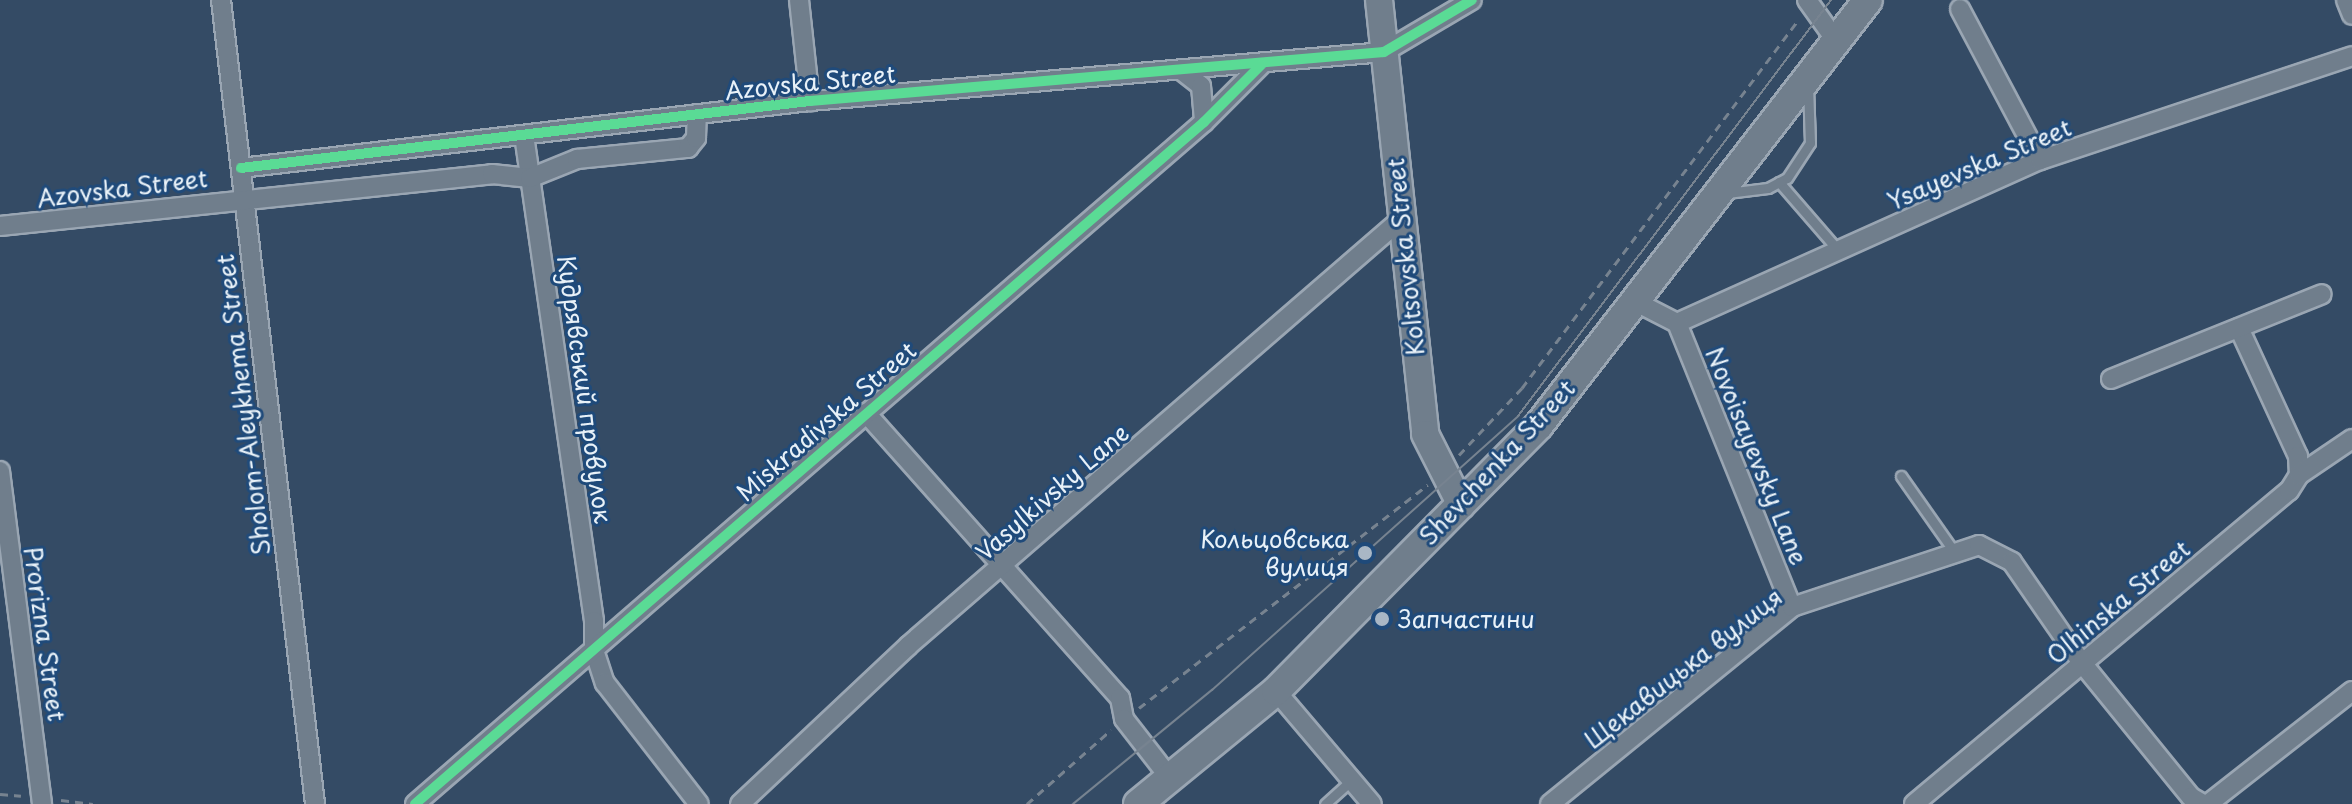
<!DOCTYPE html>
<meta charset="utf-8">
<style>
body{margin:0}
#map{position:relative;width:2352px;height:804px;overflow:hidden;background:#344b65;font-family:"Playpen Sans",sans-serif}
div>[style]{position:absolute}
.path>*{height:3px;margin-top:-1.5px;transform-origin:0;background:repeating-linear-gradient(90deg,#778390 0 8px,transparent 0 14px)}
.roads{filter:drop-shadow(2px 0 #9aa6b3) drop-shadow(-2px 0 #9aa6b3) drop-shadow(0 2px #9aa6b3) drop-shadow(0 -2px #9aa6b3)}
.lane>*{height:9px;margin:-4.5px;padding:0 4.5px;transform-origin:4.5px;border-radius:4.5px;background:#707e8c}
.street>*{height:18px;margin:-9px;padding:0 9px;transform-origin:9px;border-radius:9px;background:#707e8c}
.secondary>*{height:26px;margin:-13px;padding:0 13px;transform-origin:13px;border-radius:13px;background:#707e8c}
.primary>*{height:28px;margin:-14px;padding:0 14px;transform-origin:14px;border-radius:14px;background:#707e8c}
.tram>*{height:2px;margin:-1px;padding:0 1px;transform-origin:1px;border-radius:1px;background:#778390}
.cycleway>*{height:10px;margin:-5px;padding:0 5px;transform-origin:5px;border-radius:5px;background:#5adb95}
.dots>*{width:22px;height:22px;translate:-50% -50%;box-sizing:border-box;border:4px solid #1f4a7a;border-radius:50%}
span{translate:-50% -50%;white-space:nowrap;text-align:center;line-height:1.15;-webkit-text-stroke:6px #1f4a7a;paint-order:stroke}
.street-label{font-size:24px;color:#e8f1f8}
.poi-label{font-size:24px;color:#e8f1f8}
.right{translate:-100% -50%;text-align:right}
.left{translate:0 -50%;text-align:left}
</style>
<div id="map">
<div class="path">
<i style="left:1459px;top:455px;width:92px;rotate:-46.8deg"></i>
<i style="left:1522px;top:388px;width:460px;rotate:-53.1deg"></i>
<i style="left:1139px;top:708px;width:365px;rotate:-37.7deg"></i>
<i style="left:0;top:794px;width:21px;rotate:5deg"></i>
<i style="left:61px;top:800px;width:32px;rotate:7deg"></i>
<i style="left:1027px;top:804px;width:112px;rotate:-41.4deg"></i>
</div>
<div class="roads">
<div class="lane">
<i style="left:1779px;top:182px;width:90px;rotate:49.1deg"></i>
<i style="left:1727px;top:193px;width:41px;rotate:-7deg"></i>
<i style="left:1768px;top:188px;width:21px;rotate:-28deg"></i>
<i style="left:1787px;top:178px;width:42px;rotate:-56.7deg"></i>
<i style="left:1810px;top:143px;width:56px;rotate:-92deg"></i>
<i style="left:1901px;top:476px;width:90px;rotate:54.9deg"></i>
<i style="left:1325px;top:804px;width:36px;rotate:-42deg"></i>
</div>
<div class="street">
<i style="left:221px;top:0;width:809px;rotate:83.33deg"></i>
<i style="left:799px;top:0;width:102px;rotate:83.8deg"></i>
<i style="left:1807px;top:0;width:52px;rotate:54.5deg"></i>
<i style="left:2346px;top:0;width:16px;rotate:68deg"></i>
<i style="left:1960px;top:9px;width:171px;rotate:62.1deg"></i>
<i style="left:1182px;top:71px;width:24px;rotate:38deg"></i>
<i style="left:1201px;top:86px;width:36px;rotate:85deg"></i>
<i style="left:524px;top:135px;width:491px;rotate:81.8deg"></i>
<i style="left:594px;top:621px;width:29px;rotate:90deg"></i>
<i style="left:594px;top:650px;width:35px;rotate:72deg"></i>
<i style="left:605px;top:683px;width:153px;rotate:52.2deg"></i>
<i style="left:241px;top:168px;width:573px;rotate:-6.72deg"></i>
<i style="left:810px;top:101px;width:576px;rotate:-4.88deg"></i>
<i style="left:1384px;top:52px;width:102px;rotate:-30.6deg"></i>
<i style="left:0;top:226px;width:495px;rotate:-6deg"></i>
<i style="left:492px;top:174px;width:38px;rotate:6deg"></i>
<i style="left:530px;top:178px;width:51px;rotate:-22deg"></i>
<i style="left:577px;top:159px;width:112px;rotate:-5.7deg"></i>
<i style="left:688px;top:148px;width:13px;rotate:-51deg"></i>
<i style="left:696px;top:138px;width:24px;rotate:-88deg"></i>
<i style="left:1636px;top:302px;width:46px;rotate:27.1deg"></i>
<i style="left:1677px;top:323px;width:398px;rotate:-24.2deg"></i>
<i style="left:2040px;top:160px;width:329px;rotate:-18.4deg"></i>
<i style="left:1677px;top:323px;width:306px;rotate:68deg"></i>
<i style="left:2239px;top:328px;width:141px;rotate:65.3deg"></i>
<i style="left:2298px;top:456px;width:19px;rotate:87deg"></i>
<i style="left:2111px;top:379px;width:227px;rotate:-21.9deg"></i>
<i style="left:866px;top:413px;width:382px;rotate:48.3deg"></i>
<i style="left:1120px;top:698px;width:21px;rotate:79deg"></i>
<i style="left:1124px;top:719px;width:75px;rotate:52.1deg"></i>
<i style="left:0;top:471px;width:336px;rotate:82.8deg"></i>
<i style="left:1276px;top:691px;width:148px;rotate:49.7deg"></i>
<i style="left:415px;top:804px;width:1043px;rotate:-40.84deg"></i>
<i style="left:1204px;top:122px;width:81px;rotate:-45deg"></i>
<i style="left:740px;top:804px;width:231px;rotate:-43.2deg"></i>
<i style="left:908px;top:646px;width:649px;rotate:-40.88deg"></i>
<i style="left:1550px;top:804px;width:312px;rotate:-39.1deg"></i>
<i style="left:1792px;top:607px;width:197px;rotate:-18.3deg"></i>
<i style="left:1979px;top:545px;width:37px;rotate:27deg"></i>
<i style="left:2012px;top:562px;width:123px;rotate:55.3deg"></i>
<i style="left:2082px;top:663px;width:173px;rotate:50.9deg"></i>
<i style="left:2191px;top:797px;width:14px;rotate:30deg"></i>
<i style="left:1914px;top:804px;width:488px;rotate:-39.9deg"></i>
<i style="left:2289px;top:491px;width:19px;rotate:-58deg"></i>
<i style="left:2299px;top:475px;width:64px;rotate:-34.2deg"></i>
<i style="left:2208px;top:804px;width:183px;rotate:-38.1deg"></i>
</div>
<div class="secondary">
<i style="left:1379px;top:0;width:436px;rotate:83.9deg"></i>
<i style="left:1425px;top:434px;width:80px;rotate:63.1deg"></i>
</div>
<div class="primary">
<i style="left:1138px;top:804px;width:178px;rotate:-39.3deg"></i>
<i style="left:1276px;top:691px;width:374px;rotate:-45.3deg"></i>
<i style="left:1539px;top:425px;width:537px;rotate:-52.26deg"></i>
</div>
</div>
<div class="tram">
<i style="left:1073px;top:804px;width:180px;rotate:-39.4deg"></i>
<i style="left:1212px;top:690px;width:411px;rotate:-41.8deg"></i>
<i style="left:1518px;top:416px;width:521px;rotate:-53.04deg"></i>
</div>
<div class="cycleway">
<i style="left:241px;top:168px;width:573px;rotate:-6.72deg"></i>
<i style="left:810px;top:101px;width:576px;rotate:-4.88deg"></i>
<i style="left:1384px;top:52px;width:102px;rotate:-30.6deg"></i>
<i style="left:415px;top:804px;width:1043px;rotate:-40.84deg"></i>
<i style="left:1204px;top:122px;width:81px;rotate:-45deg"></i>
</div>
<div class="dots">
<i style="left:1365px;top:553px;background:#a9b7c5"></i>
<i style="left:1382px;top:619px;background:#a9b7c5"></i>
</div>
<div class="street-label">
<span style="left:810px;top:82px;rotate:-6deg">Azovska Street</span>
<span style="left:1979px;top:164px;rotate:-23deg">Ysayevska Street</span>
<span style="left:122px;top:188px;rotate:-7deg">Azovska Street</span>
<span style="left:1405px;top:257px;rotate:-96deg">Koltsovska Street</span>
<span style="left:585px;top:389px;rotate:82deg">Кудрявський провулок</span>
<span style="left:243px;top:405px;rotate:-97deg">Sholom-Aleykhema Street</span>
<span style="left:826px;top:421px;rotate:-41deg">Miskradivska Street</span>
<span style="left:1757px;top:456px;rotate:68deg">Novoisayevsky Lane</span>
<span style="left:1497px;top:462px;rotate:-47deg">Shevchenka Street</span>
<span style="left:1052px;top:492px;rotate:-41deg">Vasylkivsky Lane</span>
<span style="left:2118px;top:602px;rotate:-40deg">Olhinska Street</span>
<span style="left:45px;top:634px;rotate:82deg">Prorizna Street</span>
<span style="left:1683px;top:668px;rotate:-38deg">Щекавицька вулиця</span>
</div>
<div class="poi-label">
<span class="right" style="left:1349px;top:553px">Кольцовська<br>вулиця</span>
<span class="left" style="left:1398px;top:619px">Запчастини</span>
</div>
</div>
